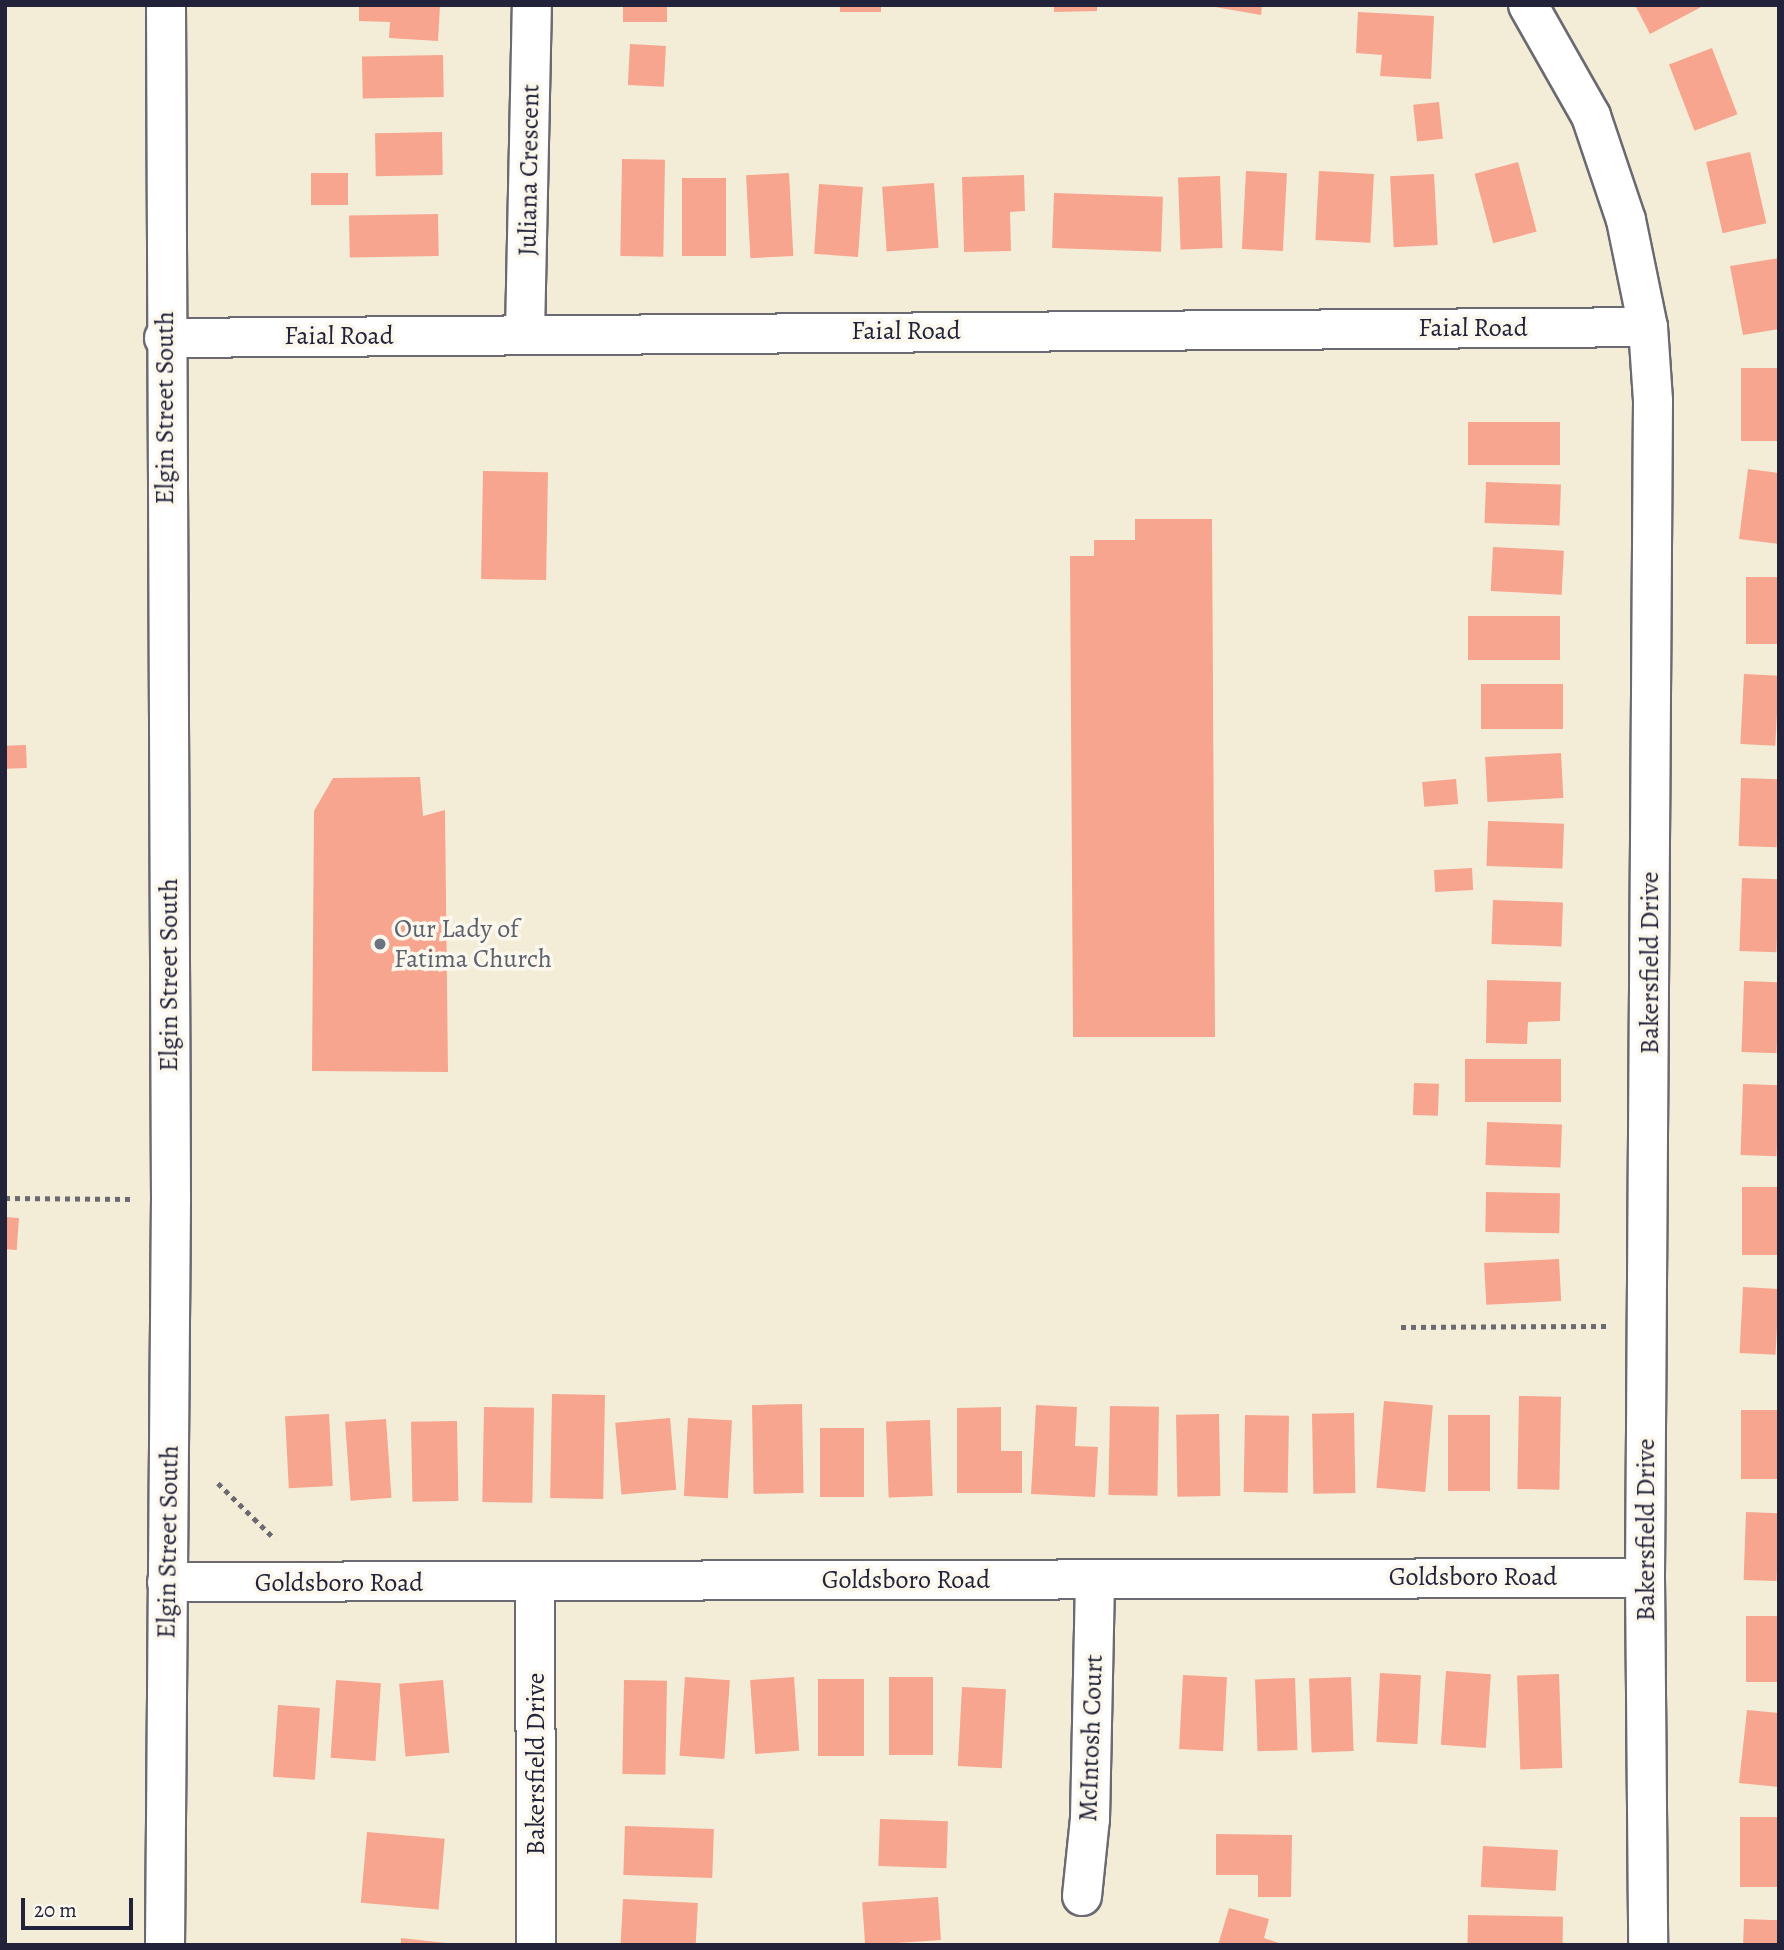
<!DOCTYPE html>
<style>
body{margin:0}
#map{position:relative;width:1784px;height:1950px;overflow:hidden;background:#f3edd8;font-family:Alegreya,serif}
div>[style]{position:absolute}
.building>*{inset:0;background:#f7a58e;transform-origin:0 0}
.path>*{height:4.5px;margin-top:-2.25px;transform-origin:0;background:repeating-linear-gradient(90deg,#6b6972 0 5px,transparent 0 10px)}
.roads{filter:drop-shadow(2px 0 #6b6972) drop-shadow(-2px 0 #6b6972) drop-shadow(0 2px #6b6972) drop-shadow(0 -2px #6b6972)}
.minor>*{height:38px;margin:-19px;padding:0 19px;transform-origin:19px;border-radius:19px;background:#fff}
.dots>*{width:19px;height:19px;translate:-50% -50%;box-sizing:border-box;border:4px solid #fbf7ec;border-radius:50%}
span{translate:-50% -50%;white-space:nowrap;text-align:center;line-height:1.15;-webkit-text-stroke:7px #fbf7ec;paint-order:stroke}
.street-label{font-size:26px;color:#22223b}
.worship-label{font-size:26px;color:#5b616d}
.left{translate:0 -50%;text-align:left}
.frame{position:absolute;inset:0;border:7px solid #22223b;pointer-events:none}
.scale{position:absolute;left:21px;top:1898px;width:112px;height:32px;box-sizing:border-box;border:4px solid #22223b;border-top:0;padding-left:9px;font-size:21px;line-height:24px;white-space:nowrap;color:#22223b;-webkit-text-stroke:5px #fbf7ec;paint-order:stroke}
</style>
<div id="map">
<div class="building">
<i style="clip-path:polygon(359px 5px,440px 5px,438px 41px,389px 38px,390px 22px,359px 21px)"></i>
<i style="left:623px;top:5px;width:44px;height:17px"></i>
<i style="left:840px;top:5px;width:41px;height:7px"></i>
<i style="clip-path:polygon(1054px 5px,1097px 5px,1097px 11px,1054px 12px)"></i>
<i style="clip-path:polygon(1204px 5px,1262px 5px,1261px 15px)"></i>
<i style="clip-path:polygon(1635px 5px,1705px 5px,1650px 34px)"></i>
<i style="clip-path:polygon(1358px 12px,1434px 16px,1431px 79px,1380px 76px,1382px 55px,1356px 53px)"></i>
<i style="left:630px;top:44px;width:36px;height:41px;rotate:3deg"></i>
<i style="left:1712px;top:48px;width:71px;height:46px;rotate:69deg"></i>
<i style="left:443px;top:55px;width:42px;height:81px;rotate:89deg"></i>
<i style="left:1439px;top:102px;width:37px;height:26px;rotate:84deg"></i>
<i style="left:442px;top:132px;width:43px;height:67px;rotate:89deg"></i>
<i style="left:1750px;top:152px;width:73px;height:45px;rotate:77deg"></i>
<i style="left:622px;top:159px;width:43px;height:97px;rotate:1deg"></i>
<i style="left:1518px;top:162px;width:72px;height:45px;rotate:75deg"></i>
<i style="left:1246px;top:171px;width:41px;height:78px;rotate:3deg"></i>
<i style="left:1319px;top:171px;width:55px;height:69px;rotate:3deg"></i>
<i style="left:311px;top:173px;width:37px;height:32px"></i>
<i style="left:789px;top:173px;width:83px;height:43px;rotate:87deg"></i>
<i style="left:1434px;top:174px;width:71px;height:44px;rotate:87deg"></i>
<i style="clip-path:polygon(1024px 175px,1025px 211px,1010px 212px,1011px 251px,964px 252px,962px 177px)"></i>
<i style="left:1220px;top:176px;width:72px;height:42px;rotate:88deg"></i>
<i style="left:682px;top:178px;width:44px;height:78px"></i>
<i style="left:934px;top:183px;width:65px;height:52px;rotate:86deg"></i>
<i style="left:819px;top:184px;width:44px;height:70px;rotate:4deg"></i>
<i style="left:1054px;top:193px;width:109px;height:55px;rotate:2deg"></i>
<i style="left:438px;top:214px;width:42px;height:89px;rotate:89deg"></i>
<i style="clip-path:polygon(1779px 258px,1779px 329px,1743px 335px,1730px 266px)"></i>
<i style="left:1779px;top:368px;width:73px;height:38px;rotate:90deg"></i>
<i style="left:1560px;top:422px;width:43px;height:92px;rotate:90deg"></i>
<i style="clip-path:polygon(1748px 469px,1779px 473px,1779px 544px,1739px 539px)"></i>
<i style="left:483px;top:471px;width:65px;height:108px;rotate:1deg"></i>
<i style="left:1486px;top:482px;width:75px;height:41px;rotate:2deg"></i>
<i style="clip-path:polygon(1135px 519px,1212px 519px,1215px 1037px,1073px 1037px,1070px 556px,1094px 556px,1094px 540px,1135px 540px)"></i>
<i style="left:1493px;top:547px;width:71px;height:44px;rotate:3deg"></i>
<i style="left:1746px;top:577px;width:33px;height:67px"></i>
<i style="left:1560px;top:616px;width:44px;height:92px;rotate:90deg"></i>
<i style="left:1744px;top:674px;width:35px;height:70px;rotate:3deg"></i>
<i style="left:1481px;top:684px;width:82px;height:45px"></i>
<i style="left:26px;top:745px;width:23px;height:21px;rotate:88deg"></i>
<i style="left:1561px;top:753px;width:45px;height:76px;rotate:87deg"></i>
<i style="clip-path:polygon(420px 777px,423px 816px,445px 810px,448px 1072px,312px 1071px,314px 811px,333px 778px)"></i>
<i style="left:1741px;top:778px;width:38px;height:68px;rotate:2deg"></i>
<i style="left:1456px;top:779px;width:25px;height:34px;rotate:85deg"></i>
<i style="left:1488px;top:821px;width:76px;height:45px;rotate:2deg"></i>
<i style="left:1472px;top:868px;width:22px;height:38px;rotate:87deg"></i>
<i style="left:1742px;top:878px;width:37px;height:73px;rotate:2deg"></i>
<i style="left:1493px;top:900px;width:70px;height:44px;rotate:2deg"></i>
<i style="clip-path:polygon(1487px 980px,1561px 982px,1560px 1021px,1528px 1022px,1527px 1044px,1486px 1043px)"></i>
<i style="left:1744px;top:981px;width:35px;height:71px;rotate:2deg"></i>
<i style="left:1465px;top:1059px;width:96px;height:43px"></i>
<i style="left:1414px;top:1083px;width:25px;height:32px;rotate:2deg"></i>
<i style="left:1743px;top:1084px;width:36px;height:71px;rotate:2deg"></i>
<i style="left:1487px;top:1122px;width:75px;height:43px;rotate:2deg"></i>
<i style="left:1779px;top:1187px;width:68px;height:37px;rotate:90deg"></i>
<i style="left:1486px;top:1192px;width:74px;height:40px;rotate:1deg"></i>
<i style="left:5px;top:1217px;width:14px;height:32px;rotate:4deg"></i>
<i style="left:1559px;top:1259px;width:42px;height:75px;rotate:87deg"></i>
<i style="left:1743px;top:1287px;width:36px;height:66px;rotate:3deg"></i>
<i style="left:552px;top:1394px;width:53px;height:104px;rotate:1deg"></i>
<i style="left:1519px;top:1396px;width:42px;height:93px;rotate:1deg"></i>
<i style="left:1384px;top:1401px;width:49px;height:87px;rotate:5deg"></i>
<i style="left:802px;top:1404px;width:89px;height:50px;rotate:89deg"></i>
<i style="clip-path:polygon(1036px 1405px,1077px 1407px,1075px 1446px,1098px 1447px,1095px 1497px,1031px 1494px)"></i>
<i style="left:1110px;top:1406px;width:49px;height:89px;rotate:1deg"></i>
<i style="left:484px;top:1407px;width:50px;height:95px;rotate:1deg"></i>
<i style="clip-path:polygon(1001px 1407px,1001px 1451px,1022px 1451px,1022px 1493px,957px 1493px,957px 1408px)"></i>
<i style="left:1741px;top:1410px;width:38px;height:69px"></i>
<i style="left:1354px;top:1413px;width:80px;height:42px;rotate:89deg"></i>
<i style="left:329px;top:1414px;width:72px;height:44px;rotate:87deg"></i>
<i style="left:1219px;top:1414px;width:82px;height:43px;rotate:89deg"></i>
<i style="left:1245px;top:1415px;width:44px;height:77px;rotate:1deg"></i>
<i style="left:1448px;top:1415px;width:42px;height:76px"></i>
<i style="left:670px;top:1418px;width:72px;height:55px;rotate:85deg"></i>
<i style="left:688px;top:1418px;width:44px;height:78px;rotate:3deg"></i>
<i style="left:386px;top:1419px;width:79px;height:41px;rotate:86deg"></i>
<i style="left:930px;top:1420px;width:76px;height:44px;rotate:88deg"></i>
<i style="left:457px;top:1421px;width:80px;height:46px;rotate:89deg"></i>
<i style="left:820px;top:1428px;width:44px;height:69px"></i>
<i style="left:1746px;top:1512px;width:33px;height:68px;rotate:2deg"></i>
<i style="left:1746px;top:1616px;width:33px;height:66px"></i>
<i style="left:1446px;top:1671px;width:45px;height:74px;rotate:4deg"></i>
<i style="left:1380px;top:1673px;width:41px;height:69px;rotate:3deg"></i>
<i style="left:1559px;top:1674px;width:94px;height:42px;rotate:88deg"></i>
<i style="left:1183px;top:1675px;width:44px;height:74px;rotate:3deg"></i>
<i style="left:685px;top:1677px;width:45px;height:79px;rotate:4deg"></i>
<i style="left:794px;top:1677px;width:74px;height:44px;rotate:86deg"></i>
<i style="left:889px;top:1677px;width:44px;height:78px"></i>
<i style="left:1351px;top:1677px;width:74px;height:42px;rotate:88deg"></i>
<i style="left:1295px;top:1678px;width:72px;height:40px;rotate:88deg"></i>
<i style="left:818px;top:1679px;width:46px;height:77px"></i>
<i style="left:336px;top:1680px;width:45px;height:78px;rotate:4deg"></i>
<i style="left:443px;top:1680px;width:73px;height:44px;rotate:85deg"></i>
<i style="left:624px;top:1680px;width:43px;height:94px;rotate:1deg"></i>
<i style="left:962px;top:1687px;width:44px;height:79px;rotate:3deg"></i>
<i style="left:278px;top:1705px;width:42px;height:72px;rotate:4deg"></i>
<i style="clip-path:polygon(1747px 1710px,1779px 1713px,1779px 1787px,1739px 1783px)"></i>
<i style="left:1779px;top:1817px;width:70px;height:39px;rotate:90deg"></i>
<i style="left:880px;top:1819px;width:68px;height:47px;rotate:2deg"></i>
<i style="left:625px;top:1826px;width:89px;height:49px;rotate:2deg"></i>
<i style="left:367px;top:1832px;width:78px;height:71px;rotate:5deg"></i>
<i style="clip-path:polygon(1216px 1834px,1292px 1835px,1291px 1897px,1258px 1897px,1258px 1875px,1216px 1875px)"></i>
<i style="left:1483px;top:1846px;width:75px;height:41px;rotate:3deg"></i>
<i style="left:938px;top:1897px;width:43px;height:76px;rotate:86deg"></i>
<i style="left:623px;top:1899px;width:75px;height:45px;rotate:3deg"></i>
<i style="clip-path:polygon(1229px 1908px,1269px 1919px,1264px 1938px,1285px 1945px,1218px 1945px)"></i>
<i style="left:1468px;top:1915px;width:95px;height:30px;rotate:1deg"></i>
<i style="left:1744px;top:1919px;width:35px;height:26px;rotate:2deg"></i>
<i style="clip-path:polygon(401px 1938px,446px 1943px,445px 1945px,401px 1945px)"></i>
</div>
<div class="path">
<i style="left:5px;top:1198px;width:130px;rotate:0.4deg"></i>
<i style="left:1401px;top:1327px;width:207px;rotate:-0.3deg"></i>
<i style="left:218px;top:1483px;width:80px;rotate:44.5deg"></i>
</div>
<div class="roads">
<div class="minor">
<i style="left:1528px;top:5px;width:128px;rotate:60.4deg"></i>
<i style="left:1591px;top:116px;width:110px;rotate:71.4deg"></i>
<i style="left:1626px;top:220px;width:109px;rotate:78.4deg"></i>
<i style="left:1648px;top:327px;width:74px;rotate:86.1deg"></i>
<i style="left:1653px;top:401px;width:1177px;rotate:90.39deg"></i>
<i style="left:1645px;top:1578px;width:367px;rotate:89.5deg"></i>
<i style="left:525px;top:334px;width:329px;rotate:-88.8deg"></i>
<i style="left:164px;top:338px;width:1484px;rotate:-0.42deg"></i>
<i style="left:167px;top:1582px;width:1478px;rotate:-0.16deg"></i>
<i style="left:535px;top:1582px;width:363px;rotate:89.8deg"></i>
<i style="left:1082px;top:1896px;width:77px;rotate:-84.1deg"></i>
<i style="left:1090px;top:1819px;width:239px;rotate:-88.8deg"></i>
<i style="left:165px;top:1945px;width:746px;rotate:-89.54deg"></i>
<i style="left:171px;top:1199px;width:1194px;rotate:-90.24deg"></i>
</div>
</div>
<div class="dots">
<i style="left:380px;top:944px;background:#6b7280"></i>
</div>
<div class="street-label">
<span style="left:529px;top:170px;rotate:-89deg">Juliana Crescent</span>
<span style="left:1473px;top:328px">Faial Road</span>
<span style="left:906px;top:331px">Faial Road</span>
<span style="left:339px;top:336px">Faial Road</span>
<span style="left:165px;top:408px;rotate:-90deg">Elgin Street South</span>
<span style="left:1650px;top:963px;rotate:-90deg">Bakersfield Drive</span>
<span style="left:169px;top:975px;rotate:-90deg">Elgin Street South</span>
<span style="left:1646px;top:1530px;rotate:-90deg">Bakersfield Drive</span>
<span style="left:168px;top:1542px;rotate:-89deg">Elgin Street South</span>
<span style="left:1473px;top:1577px">Goldsboro Road</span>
<span style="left:906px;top:1580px">Goldsboro Road</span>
<span style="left:339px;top:1583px">Goldsboro Road</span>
<span style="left:1091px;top:1738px;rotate:-88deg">McIntosh Court</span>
<span style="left:536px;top:1764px;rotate:-90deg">Bakersfield Drive</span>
</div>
<div class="worship-label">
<span class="left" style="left:394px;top:944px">Our Lady of<br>Fatima Church</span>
</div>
<div class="frame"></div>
<div class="scale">20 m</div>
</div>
